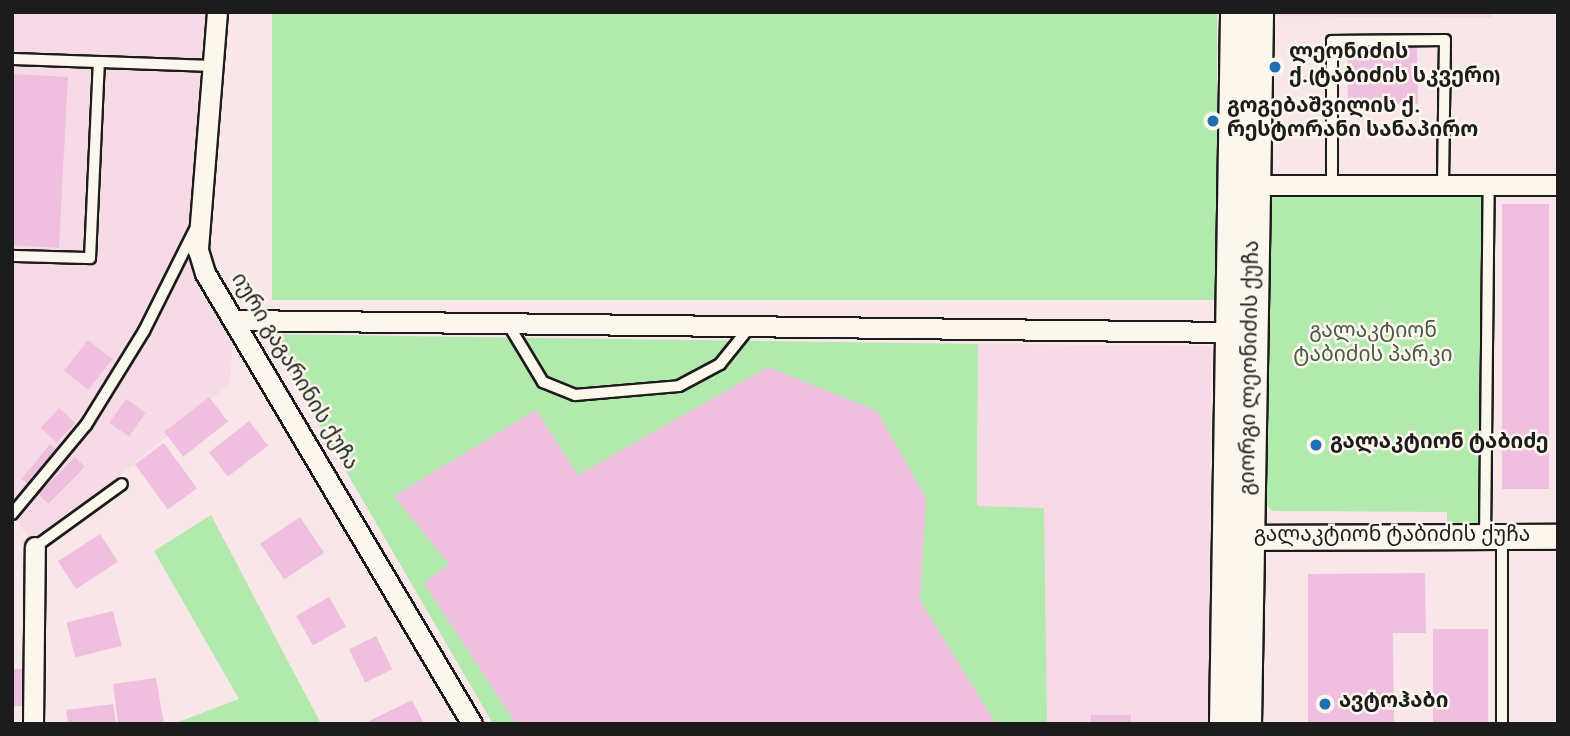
<!DOCTYPE html>
<meta charset="utf-8">
<style>
body{margin:0}
#map{position:relative;width:1570px;height:736px;overflow:hidden;background:#f8e6e8;font-family:"Gochi Hand","Noto Sans Georgian",sans-serif}
div>[style]{position:absolute}
.built>*{inset:0;background:#f6dae5}
.green>*{inset:0;background:#b2eaae;transform-origin:0 0}
.building>*{inset:0;background:#f0bfdf;transform-origin:0 0}
.roads{filter:drop-shadow(2px 0 #1c1c1c) drop-shadow(-2px 0 #1c1c1c) drop-shadow(0 2px #1c1c1c) drop-shadow(0 -2px #1c1c1c)}
.service>*{height:10px;margin:-5px;padding:0 5px;transform-origin:5px;border-radius:5px;background:#fbf7ec}
.minor>*{height:19px;margin:-9.5px;padding:0 9.5px;transform-origin:9.5px;border-radius:9.5px;background:#fbf7ec}
.tertiary>*{height:24px;margin:-12px;padding:0 12px;transform-origin:12px;border-radius:12px;background:#fbf7ec}
.secondary>*{height:28px;margin:-14px;padding:0 14px;transform-origin:14px;border-radius:14px;background:#fbf7ec}
.dots>*{width:19px;height:19px;translate:-50% -50%;box-sizing:border-box;border:4px solid #fbf7ec;border-radius:50%}
span{translate:-50% -50%;white-space:nowrap;text-align:center;line-height:1.15;-webkit-text-stroke:5px #fbf7ec;paint-order:stroke}
.poi-label{font-size:21px;color:#1c1c1c;font-weight:700}
.left{translate:0 -50%;text-align:left}
.park-label{font-size:21px;color:#495a48}
.street-label{font-size:21px;color:#1c1c1c}
.frame{position:absolute;inset:0;border:14px solid #1c1c1c;pointer-events:none}
</style>
<div id="map">
<div class="built">
<i style="clip-path:polygon(12px 12px,217px 12px,198px 250px,235px 320px,230px 383px,35px 547px,12px 514px)"></i>
<i style="clip-path:polygon(1272px 12px,1492px 12px,1492px 18px,1272px 16px)"></i>
<i style="clip-path:polygon(978px 344px,1211px 346px,1209px 724px,1047px 724px,1044px 509px,977px 507px)"></i>
</div>
<div class="green">
<i style="left:272px;top:12px;width:945px;height:288px"></i>
<i style="clip-path:polygon(1484px 191px,1481px 524px,1447px 524px,1447px 512px,1272px 511px,1262px 499px,1267px 193px)"></i>
<i style="clip-path:polygon(266px 334px,978px 344px,977px 506px,1044px 508px,1047px 724px,493px 724px)"></i>
<i style="clip-path:polygon(211px 515px,321px 724px,173px 724px,239px 699px,154px 551px)"></i>
</div>
<div class="building">
<i style="left:1417px;top:47px;width:57px;height:70px;rotate:89deg"></i>
<i style="left:12px;top:74px;width:56px;height:171px;rotate:3deg"></i>
<i style="left:1502px;top:204px;width:47px;height:285px"></i>
<i style="left:88px;top:340px;width:31px;height:39px;rotate:38deg"></i>
<i style="clip-path:polygon(768px 367px,877px 411px,926px 498px,920px 600px,996px 724px,516px 724px,424px 583px,449px 564px,394px 496px,536px 410px,578px 475px)"></i>
<i style="left:209px;top:397px;width:31px;height:57px;rotate:52deg"></i>
<i style="left:126px;top:399px;width:24px;height:29px;rotate:35deg"></i>
<i style="left:59px;top:408px;width:22px;height:27px;rotate:43deg"></i>
<i style="left:249px;top:421px;width:31px;height:51px;rotate:52deg"></i>
<i style="left:164px;top:443px;width:56px;height:36px;rotate:54deg"></i>
<i style="left:50px;top:444px;width:13px;height:45px;rotate:39deg"></i>
<i style="left:75px;top:457px;width:14px;height:52px;rotate:45deg"></i>
<i style="left:300px;top:517px;width:43px;height:48px;rotate:56deg"></i>
<i style="left:100px;top:534px;width:33px;height:50px;rotate:57deg"></i>
<i style="clip-path:polygon(1425px 573px,1426px 633px,1393px 633px,1394px 724px,1308px 724px,1308px 574px)"></i>
<i style="left:329px;top:597px;width:34px;height:38px;rotate:60deg"></i>
<i style="left:113px;top:611px;width:36px;height:48px;rotate:76deg"></i>
<i style="left:1433px;top:629px;width:55px;height:95px"></i>
<i style="left:376px;top:636px;width:37px;height:30px;rotate:64deg"></i>
<i style="left:12px;top:669px;width:13px;height:37px"></i>
<i style="clip-path:polygon(156px 678px,164px 724px,118px 724px,113px 684px)"></i>
<i style="clip-path:polygon(412px 700px,424px 724px,370px 724px,369px 721px)"></i>
<i style="clip-path:polygon(113px 704px,116px 724px,68px 724px,66px 710px)"></i>
<i style="left:1091px;top:715px;width:40px;height:9px"></i>
</div>
<div class="roads">
<div class="service">
<i style="left:12px;top:59px;width:87px;rotate:2deg"></i>
<i style="left:1332px;top:185px;width:144px;rotate:-90deg"></i>
<i style="left:1332px;top:41px;width:113px;rotate:-0.5deg"></i>
<i style="left:1445px;top:40px;width:145px;rotate:90.8deg"></i>
<i style="left:12px;top:256px;width:78px;rotate:1.5deg"></i>
<i style="left:90px;top:258px;width:196px;rotate:-87.4deg"></i>
<i style="left:99px;top:62px;width:115px;rotate:2deg"></i>
<i style="left:508px;top:324px;width:68px;rotate:58.9deg"></i>
<i style="left:543px;top:382px;width:35px;rotate:22deg"></i>
<i style="left:575px;top:395px;width:104px;rotate:-4.9deg"></i>
<i style="left:679px;top:386px;width:47px;rotate:-28.2deg"></i>
<i style="left:720px;top:364px;width:46px;rotate:-51.1deg"></i>
<i style="left:12px;top:514px;width:116px;rotate:-50.3deg"></i>
<i style="left:86px;top:425px;width:110px;rotate:-58.3deg"></i>
<i style="left:144px;top:331px;width:112px;rotate:-63.4deg"></i>
<i style="left:1485px;top:538px;width:353px;rotate:-89.4deg"></i>
<i style="left:35px;top:547px;width:107px;rotate:-35.9deg"></i>
<i style="left:1502px;top:724px;width:186px;rotate:-90deg"></i>
</div>
<div class="minor">
<i style="left:217px;top:12px;width:239px;rotate:94.6deg"></i>
<i style="left:198px;top:250px;width:24px;rotate:73deg"></i>
<i style="left:205px;top:273px;width:524px;rotate:59.37deg"></i>
<i style="left:1244px;top:185px;width:314px"></i>
<i style="left:235px;top:320px;width:995px;rotate:0.69deg"></i>
<i style="left:33px;top:724px;width:177px;rotate:-89.4deg"></i>
</div>
<div class="tertiary">
<i style="left:1233px;top:538px;width:325px;rotate:-0.2deg"></i>
</div>
<div class="secondary">
<i style="left:1224px;top:724px;width:712px;rotate:-89.11deg"></i>
<i style="left:1247px;top:724px;width:712px;rotate:-89.03deg"></i>
</div>
</div>
<div class="dots">
<i style="left:1275px;top:67px;background:#1f6fb2"></i>
<i style="left:1213px;top:121px;background:#1f6fb2"></i>
<i style="left:1316px;top:445px;background:#1f6fb2"></i>
<i style="left:1325px;top:704px;background:#1f6fb2"></i>
</div>
<div class="poi-label">
<span class="left" style="left:1289px;top:67px">ლეონიძის<br>ქ.(ტაბიძის სკვერი)</span>
<span class="left" style="left:1227px;top:121px">გოგებაშვილის ქ.<br>რესტორანი სანაპირო</span>
<span class="left" style="left:1330px;top:445px">გალაკტიონ ტაბიძე</span>
<span class="left" style="left:1339px;top:704px">ავტოჰაბი</span>
</div>
<div class="park-label">
<span style="left:1373px;top:346px">გალაკტიონ<br>ტაბიძის პარკი</span>
</div>
<div class="street-label">
<span style="left:1253px;top:368px;rotate:-89deg">გიორგი ლეონიძის ქუჩა</span>
<span style="left:292px;top:373px;rotate:59deg">იური გაგარინის ქუჩა</span>
<span style="left:1392px;top:538px">გალაკტიონ ტაბიძის ქუჩა</span>
</div>
<div class="frame"></div>
</div>
